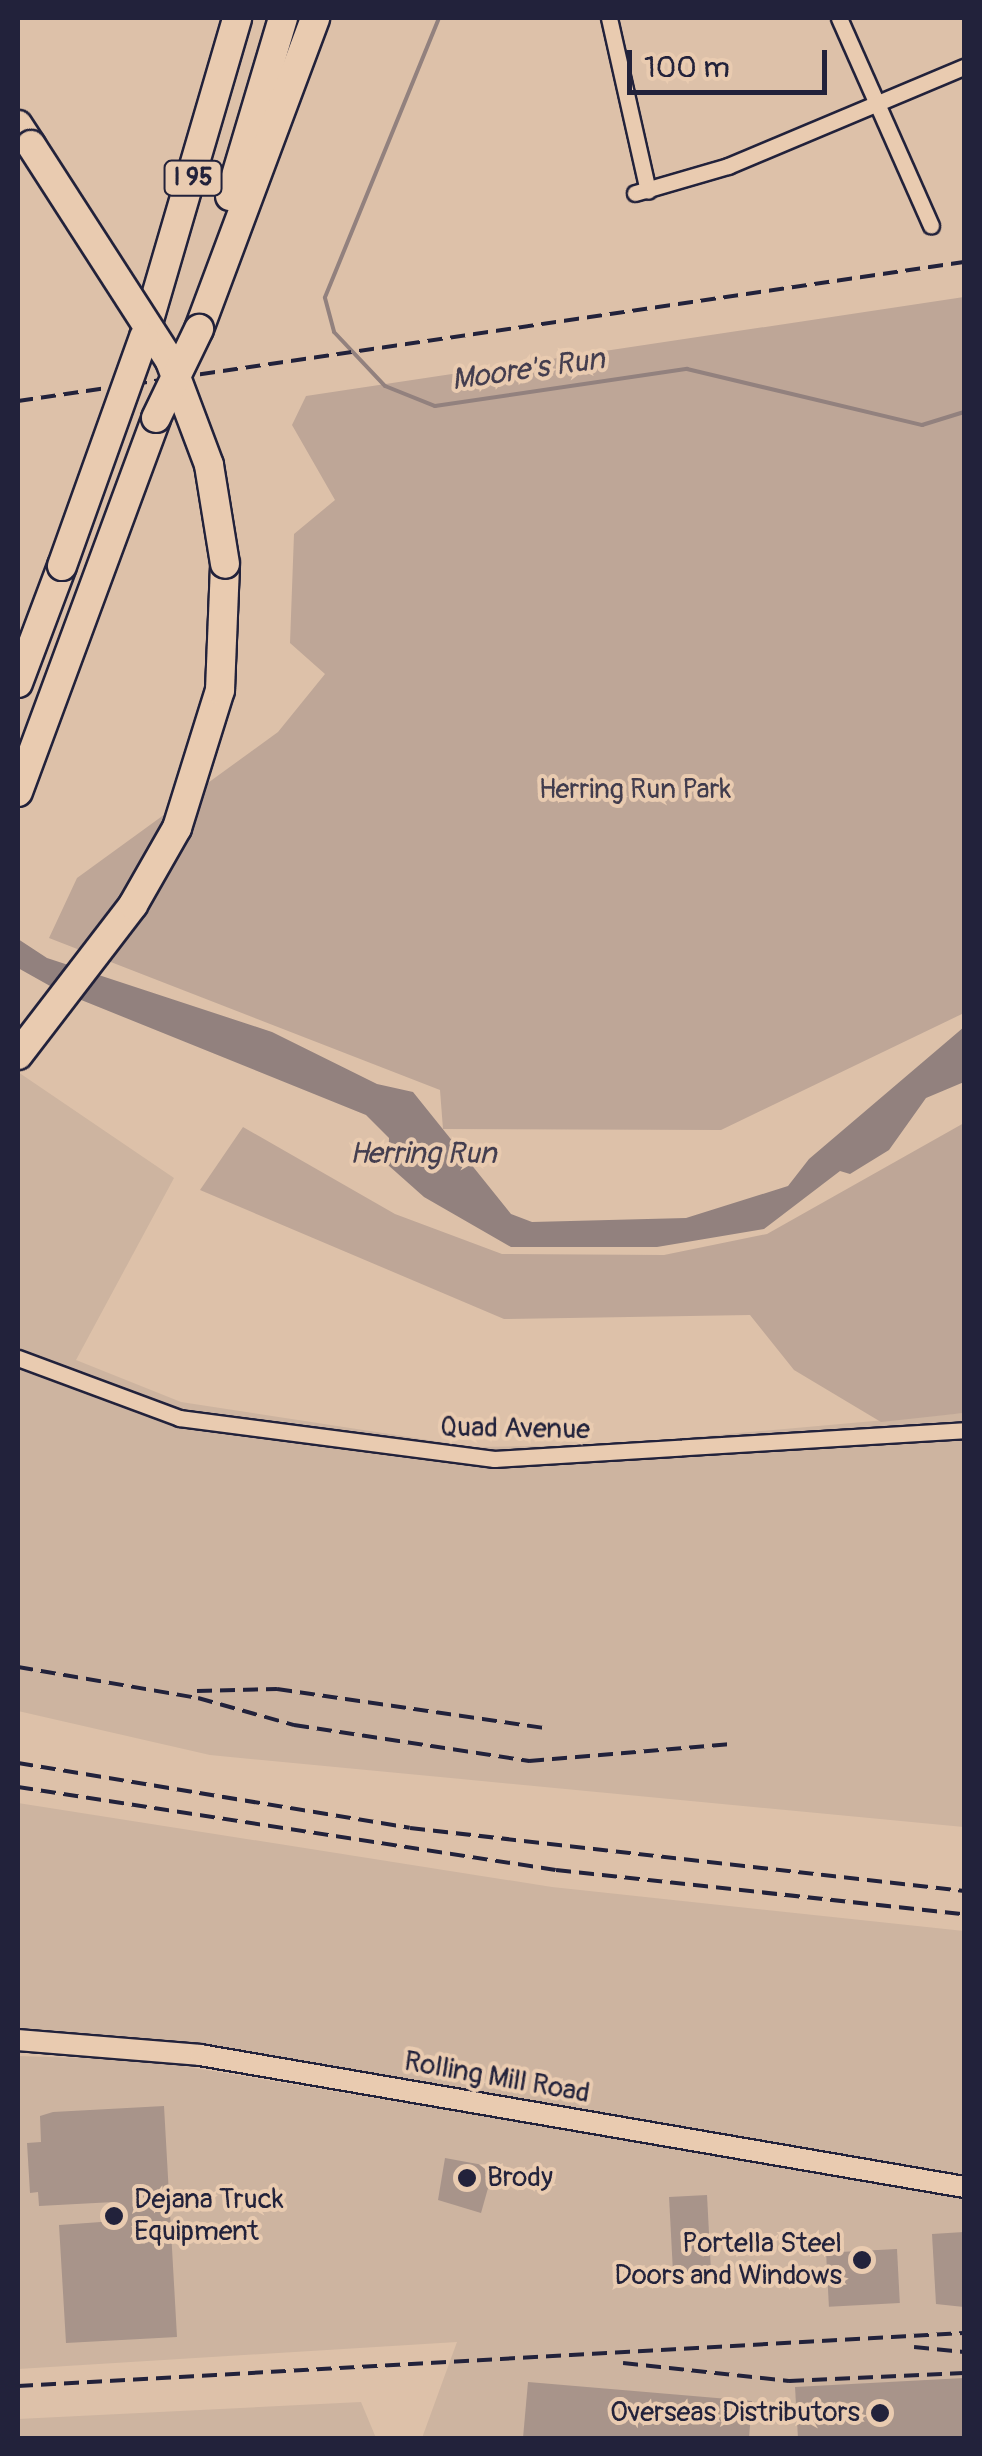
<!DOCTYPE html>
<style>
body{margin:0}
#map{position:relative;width:982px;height:2456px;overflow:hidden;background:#ddc1a9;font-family:Pangolin,sans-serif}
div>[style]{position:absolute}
.built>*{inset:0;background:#cdb4a0}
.green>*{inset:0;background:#bea697}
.water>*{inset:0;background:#92817e}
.stream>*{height:4px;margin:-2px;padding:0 2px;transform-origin:2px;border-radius:2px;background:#92817e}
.building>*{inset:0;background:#a8948a;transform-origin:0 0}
.roads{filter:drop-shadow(2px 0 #22223b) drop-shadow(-2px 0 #22223b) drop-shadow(0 2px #22223b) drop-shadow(0 -2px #22223b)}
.minor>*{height:15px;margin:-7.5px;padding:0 7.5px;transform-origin:7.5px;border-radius:7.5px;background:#e9cbb0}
.tertiary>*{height:20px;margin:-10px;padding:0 10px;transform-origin:10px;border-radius:10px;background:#e9cbb0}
.motorway>*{height:28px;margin:-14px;padding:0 14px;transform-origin:14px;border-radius:14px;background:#e9cbb0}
.rail>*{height:4px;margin-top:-2px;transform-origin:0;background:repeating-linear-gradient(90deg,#22223b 0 15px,transparent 0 23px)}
.bridges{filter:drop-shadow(2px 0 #22223b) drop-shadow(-2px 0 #22223b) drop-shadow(0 2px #22223b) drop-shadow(0 -2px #22223b)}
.motorway-bridge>*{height:28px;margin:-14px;padding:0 14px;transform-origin:14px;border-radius:14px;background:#e9cbb0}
.dots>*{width:28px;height:28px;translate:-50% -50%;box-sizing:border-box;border:5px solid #e9cbb0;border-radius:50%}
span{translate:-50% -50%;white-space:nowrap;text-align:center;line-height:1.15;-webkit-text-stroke:8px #e9cbb0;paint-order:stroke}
.shield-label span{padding:2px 8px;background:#e9cbb0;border:2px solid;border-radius:8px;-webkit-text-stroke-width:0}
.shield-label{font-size:25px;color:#22223b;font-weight:700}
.park-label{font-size:28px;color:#413c4d}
.street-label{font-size:28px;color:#22223b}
.poi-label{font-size:28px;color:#22223b}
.left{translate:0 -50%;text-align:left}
.right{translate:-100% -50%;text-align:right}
.water-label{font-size:30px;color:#443e4f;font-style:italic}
.frame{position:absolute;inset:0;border:20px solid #22223b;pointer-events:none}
.scale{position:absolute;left:627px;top:50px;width:200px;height:45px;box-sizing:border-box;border:5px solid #22223b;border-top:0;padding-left:12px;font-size:30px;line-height:35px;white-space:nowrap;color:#22223b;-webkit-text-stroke:8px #e9cbb0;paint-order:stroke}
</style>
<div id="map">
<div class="built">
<i style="clip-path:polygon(18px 1072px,174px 1178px,76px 1360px,181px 1402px,474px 1447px,604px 1445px,964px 1413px,964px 1827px,210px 1755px,18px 1711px)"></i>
<i style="clip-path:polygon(18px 1803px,552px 1887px,964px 1931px,964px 2438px,422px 2438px,457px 2342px,18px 2369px,18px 2056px,146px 2060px,718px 2155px,835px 2159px,171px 2043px,18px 2034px)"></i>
<i style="clip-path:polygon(361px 2402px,376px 2438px,18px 2438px,18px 2419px)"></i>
</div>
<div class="green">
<i style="clip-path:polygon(964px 297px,964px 1013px,721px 1130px,443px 1129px,440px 1090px,49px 938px,77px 878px,278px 732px,325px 674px,290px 643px,294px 534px,335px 500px,292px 425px,306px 396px)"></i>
<i style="clip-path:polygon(964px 1123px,964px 1413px,881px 1422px,794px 1370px,750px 1315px,504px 1319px,200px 1190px,243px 1127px,395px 1214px,502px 1254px,664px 1255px,767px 1234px)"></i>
</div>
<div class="water">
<i style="clip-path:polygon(18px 939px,47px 958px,272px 1032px,377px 1084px,413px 1092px,511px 1214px,532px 1222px,686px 1218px,788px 1186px,809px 1159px,964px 1027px,964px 1082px,926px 1098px,889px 1150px,850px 1174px,840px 1171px,764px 1229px,657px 1247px,511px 1247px,424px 1197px,388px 1165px,389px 1138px,366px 1115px,59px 991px,18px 968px)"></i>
</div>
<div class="stream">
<i style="left:439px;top:18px;width:302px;rotate:112.2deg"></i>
<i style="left:325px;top:298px;width:35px;rotate:75deg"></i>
<i style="left:334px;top:332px;width:74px;rotate:46.6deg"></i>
<i style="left:385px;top:386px;width:54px;rotate:21.8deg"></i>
<i style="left:435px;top:406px;width:255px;rotate:-8.4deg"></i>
<i style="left:687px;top:369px;width:242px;rotate:13.4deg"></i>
<i style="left:922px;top:425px;width:44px;rotate:-17.2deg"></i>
</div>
<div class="building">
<i style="clip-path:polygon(164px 2106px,177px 2337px,66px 2343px,59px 2225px,115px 2221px,114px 2202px,39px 2206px,38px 2192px,30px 2193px,27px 2143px,41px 2142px,40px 2116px,53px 2112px)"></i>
<i style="clip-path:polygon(445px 2158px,494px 2167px,481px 2213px,438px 2200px)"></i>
<i style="left:707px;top:2195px;width:77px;height:38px;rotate:87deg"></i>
<i style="clip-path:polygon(964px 2232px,964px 2307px,936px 2304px,932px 2234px)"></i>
<i style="left:897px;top:2249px;width:54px;height:71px;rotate:87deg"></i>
<i style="clip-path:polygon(964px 2378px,964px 2438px,798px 2438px,795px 2387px)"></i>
<i style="clip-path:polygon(528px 2382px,752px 2401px,749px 2438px,523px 2438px)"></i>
</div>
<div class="roads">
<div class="minor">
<i style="left:609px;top:18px;width:177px;rotate:77.3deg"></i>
<i style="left:839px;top:18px;width:227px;rotate:66.1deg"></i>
<i style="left:635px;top:193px;width:97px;rotate:-16.2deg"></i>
<i style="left:728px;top:166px;width:256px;rotate:-22.8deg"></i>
<i style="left:18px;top:1358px;width:172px;rotate:20.4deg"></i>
<i style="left:179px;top:1418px;width:318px;rotate:7.4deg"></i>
<i style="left:494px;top:1459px;width:471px;rotate:-3.5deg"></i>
</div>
<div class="tertiary">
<i style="left:18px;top:2040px;width:183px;rotate:4.7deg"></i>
<i style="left:200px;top:2055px;width:775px;rotate:9.8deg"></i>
</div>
<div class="motorway">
<i style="left:18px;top:125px;width:24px;rotate:57deg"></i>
<i style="left:230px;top:196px;width:186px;rotate:-73.4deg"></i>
<i style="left:199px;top:329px;width:332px;rotate:-69.5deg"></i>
<i style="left:144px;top:337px;width:332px;rotate:-73.7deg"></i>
<i style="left:18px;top:683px;width:125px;rotate:-69.4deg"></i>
<i style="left:18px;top:792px;width:399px;rotate:-69.7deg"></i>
<i style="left:18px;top:1055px;width:189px;rotate:-52.5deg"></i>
<i style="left:133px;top:905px;width:89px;rotate:-60.3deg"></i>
<i style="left:177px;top:828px;width:145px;rotate:-72.7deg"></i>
<i style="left:220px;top:690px;width:126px;rotate:-87.7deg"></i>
</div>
</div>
<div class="rail">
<i style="left:18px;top:401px;width:956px;rotate:-8.36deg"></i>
<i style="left:18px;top:1667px;width:183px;rotate:9.8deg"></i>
<i style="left:198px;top:1698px;width:100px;rotate:15.7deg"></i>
<i style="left:294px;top:1725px;width:238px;rotate:8.7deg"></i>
<i style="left:529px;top:1761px;width:203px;rotate:-4.8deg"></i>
<i style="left:197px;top:1691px;width:80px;rotate:-1.4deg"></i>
<i style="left:277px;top:1689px;width:271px;rotate:8.3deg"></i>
<i style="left:18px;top:1763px;width:397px;rotate:9.4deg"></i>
<i style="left:410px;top:1828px;width:558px;rotate:6.49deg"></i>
<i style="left:18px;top:1787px;width:544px;rotate:8.77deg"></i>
<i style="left:556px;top:1870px;width:410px;rotate:6.2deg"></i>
<i style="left:914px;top:2347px;width:50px;rotate:5.7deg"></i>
<i style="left:623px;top:2363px;width:167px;rotate:6.2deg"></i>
<i style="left:789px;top:2381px;width:175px;rotate:-2.6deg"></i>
<i style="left:18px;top:2386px;width:947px;rotate:-3.21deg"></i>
</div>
<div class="bridges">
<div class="motorway-bridge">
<i style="left:31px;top:145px;width:257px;rotate:57.2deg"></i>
<i style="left:170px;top:361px;width:111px;rotate:69.4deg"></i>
<i style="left:209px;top:465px;width:100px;rotate:80.8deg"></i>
<i style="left:156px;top:418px;width:99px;rotate:-64.2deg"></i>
<i style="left:62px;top:566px;width:243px;rotate:-70.3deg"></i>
</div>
</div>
<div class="dots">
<i style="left:467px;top:2178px;background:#22223b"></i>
<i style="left:114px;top:2216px;background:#22223b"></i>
<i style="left:862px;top:2260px;background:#22223b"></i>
<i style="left:880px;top:2413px;background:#22223b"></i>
</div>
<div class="shield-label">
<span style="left:193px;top:178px">I 95</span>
</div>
<div class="park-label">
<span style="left:635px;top:790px">Herring Run Park</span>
</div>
<div class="street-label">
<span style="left:515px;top:1429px;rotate:1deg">Quad Avenue</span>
<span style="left:497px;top:2078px;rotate:10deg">Rolling Mill Road</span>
</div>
<div class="poi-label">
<span class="left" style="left:487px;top:2178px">Brody</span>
<span class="left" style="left:134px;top:2216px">Dejana Truck<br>Equipment</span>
<span class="right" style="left:842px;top:2260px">Portella Steel<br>Doors and Windows</span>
<span class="right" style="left:860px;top:2413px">Overseas Distributors</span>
</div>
<div class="water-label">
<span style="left:528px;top:370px;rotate:-8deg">Moore's Run</span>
<span style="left:423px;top:1154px">Herring Run</span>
</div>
<div class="frame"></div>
<div class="scale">100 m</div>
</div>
